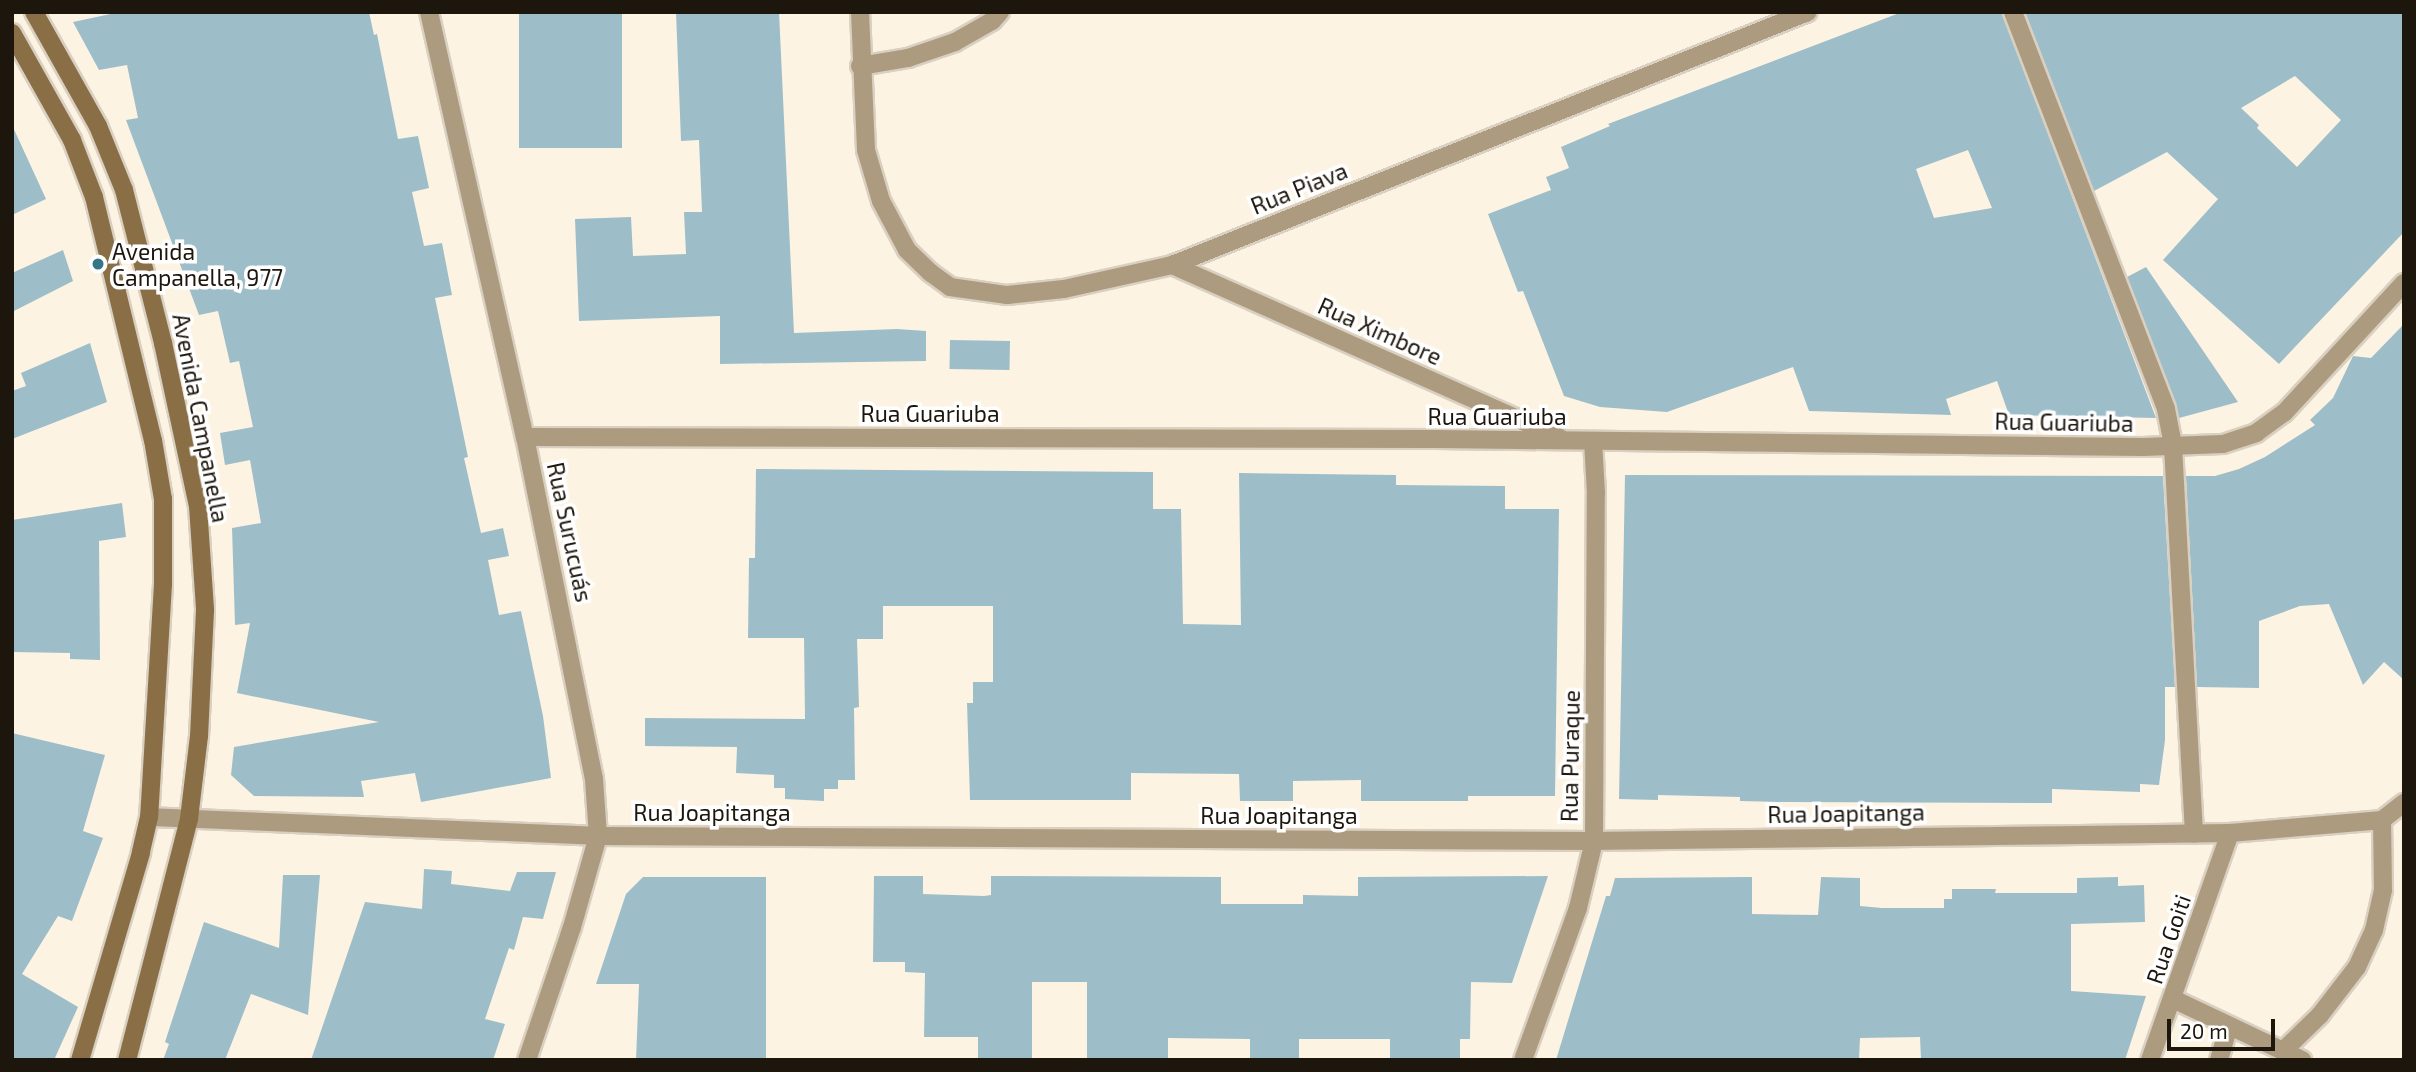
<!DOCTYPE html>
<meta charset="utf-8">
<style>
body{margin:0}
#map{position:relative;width:2416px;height:1072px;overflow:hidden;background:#fdf3e3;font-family:"Exo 2",sans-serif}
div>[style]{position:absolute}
.building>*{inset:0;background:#9dbec9;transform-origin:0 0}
.roads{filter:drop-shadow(2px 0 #d9d0c1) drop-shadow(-2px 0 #d9d0c1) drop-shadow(0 2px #d9d0c1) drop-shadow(0 -2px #d9d0c1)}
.lane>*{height:18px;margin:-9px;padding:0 9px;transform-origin:9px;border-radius:9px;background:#ad9b7f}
.street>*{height:18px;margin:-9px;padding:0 9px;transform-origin:9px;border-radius:9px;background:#ad9b7f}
.secondary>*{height:18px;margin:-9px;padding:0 9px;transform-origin:9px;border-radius:9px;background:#8a6f46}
.dots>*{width:19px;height:19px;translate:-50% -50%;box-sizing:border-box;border:4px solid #fff;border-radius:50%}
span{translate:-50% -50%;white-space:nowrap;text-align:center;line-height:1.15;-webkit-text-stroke:7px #fff;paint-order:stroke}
.street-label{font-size:23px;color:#1c160d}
.poi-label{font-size:23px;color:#1c160d}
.left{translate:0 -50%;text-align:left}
.frame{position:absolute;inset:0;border:14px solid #1c160d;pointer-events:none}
.scale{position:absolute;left:2167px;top:1019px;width:108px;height:32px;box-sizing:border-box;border:4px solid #1c160d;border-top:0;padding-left:9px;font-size:21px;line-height:24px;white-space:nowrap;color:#1c160d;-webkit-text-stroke:5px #fff;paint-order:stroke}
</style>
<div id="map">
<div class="building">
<i style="clip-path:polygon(120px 12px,369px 12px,374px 35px,377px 34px,398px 139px,418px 136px,429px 188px,412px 192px,424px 246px,442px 243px,452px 295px,435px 298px,468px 457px,464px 458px,481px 533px,503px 528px,509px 556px,488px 560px,499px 615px,521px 611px,543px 716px,551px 778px,421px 802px,415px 773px,361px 781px,364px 797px,254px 796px,231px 775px,234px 747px,379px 722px,237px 693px,250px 623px,235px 625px,232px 528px,261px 523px,250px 460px,225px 465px,220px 433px,253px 427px,239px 361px,230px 363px,218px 311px,199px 315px,126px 120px,138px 118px,127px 65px,99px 70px,73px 22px)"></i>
<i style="left:519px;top:12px;width:103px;height:136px"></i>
<i style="clip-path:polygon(676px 12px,779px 12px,794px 333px,897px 329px,926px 331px,926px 361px,720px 364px,720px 316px,579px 321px,575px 219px,631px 217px,633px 256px,686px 254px,684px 212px,702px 212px,699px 140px,681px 141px)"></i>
<i style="clip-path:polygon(evenodd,1902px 12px,2002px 12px,2156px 418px,2009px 415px,1997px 381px,1946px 399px,1951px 415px,1809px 411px,1793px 367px,1667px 412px,1600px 407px,1564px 396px,1523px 291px,1518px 292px,1488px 214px,1551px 190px,1546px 177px,1569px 168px,1561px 147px,1610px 126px,1608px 124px,1902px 12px,1968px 150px,1992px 208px,1934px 218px,1916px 169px,1968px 150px)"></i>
<i style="clip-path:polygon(evenodd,2025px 12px,2404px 12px,2404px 232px,2279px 364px,2163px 260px,2218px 199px,2167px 152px,2094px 191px,2025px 12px,2295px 76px,2341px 120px,2297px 167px,2257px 128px,2259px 125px,2241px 108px,2295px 76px)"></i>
<i style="clip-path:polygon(12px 125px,46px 199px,12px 215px)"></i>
<i style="clip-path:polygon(63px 250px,73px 281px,12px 312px,12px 273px)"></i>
<i style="clip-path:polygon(2146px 267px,2238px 402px,2179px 418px,2127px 277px)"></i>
<i style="clip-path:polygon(2404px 324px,2404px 680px,2384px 662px,2363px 685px,2329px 604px,2300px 606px,2259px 621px,2259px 688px,2197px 687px,2186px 476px,2215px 476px,2239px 469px,2265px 457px,2315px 425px,2310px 420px,2333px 398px,2353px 356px,2371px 358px)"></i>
<i style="left:950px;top:340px;width:60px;height:29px;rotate:1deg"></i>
<i style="clip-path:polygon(90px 343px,107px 402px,12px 439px,12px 391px,26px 386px,21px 373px)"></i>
<i style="clip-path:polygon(756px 469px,1153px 472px,1153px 509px,1181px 509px,1183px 624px,1241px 625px,1239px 473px,1396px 475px,1396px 485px,1505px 486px,1505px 509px,1559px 509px,1555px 796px,1468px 796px,1468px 801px,1361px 801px,1361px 780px,1293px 781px,1293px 801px,1240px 801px,1239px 774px,1131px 773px,1131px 800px,970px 800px,967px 703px,973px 703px,973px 682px,993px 682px,993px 606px,883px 606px,883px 639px,857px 639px,859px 707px,854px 708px,855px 780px,838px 780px,838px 789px,824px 789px,824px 801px,785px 799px,785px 788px,774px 788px,774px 775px,736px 773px,737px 747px,645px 746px,645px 718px,805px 719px,804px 638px,748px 638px,749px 558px,755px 558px)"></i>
<i style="clip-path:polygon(1625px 475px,2163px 476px,2175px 687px,2165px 687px,2165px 740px,2159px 785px,2140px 784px,2140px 792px,2052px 789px,2052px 803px,1783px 802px,1740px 801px,1740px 797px,1658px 795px,1658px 800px,1619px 799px)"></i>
<i style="clip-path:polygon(122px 503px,126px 537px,99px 541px,100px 660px,70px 659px,70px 653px,12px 652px,12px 520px)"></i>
<i style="clip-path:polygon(12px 733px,105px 755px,83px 831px,103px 838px,72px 921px,58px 916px,22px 974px,78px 1007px,54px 1060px,12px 1060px)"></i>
<i style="clip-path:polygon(424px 869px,452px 871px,451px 884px,510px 891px,517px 872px,556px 872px,543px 919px,523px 917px,514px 950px,509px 948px,485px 1019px,505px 1024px,493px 1060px,311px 1060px,365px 902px,422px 909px)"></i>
<i style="clip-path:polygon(283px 875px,320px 875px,308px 1015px,251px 994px,225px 1060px,163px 1060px,169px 1044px,165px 1042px,204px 922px,279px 948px)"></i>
<i style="clip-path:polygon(874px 876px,923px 876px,923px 894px,984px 896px,991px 895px,991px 876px,1221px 877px,1221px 904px,1303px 904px,1303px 895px,1358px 896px,1358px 877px,1548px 876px,1512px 983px,1471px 982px,1470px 1039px,1460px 1039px,1460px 1060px,1390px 1060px,1390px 1039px,1299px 1039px,1299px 1060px,1250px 1060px,1250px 1039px,1168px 1038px,1168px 1060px,1087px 1060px,1087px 982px,1032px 982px,1032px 1060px,978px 1060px,978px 1037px,924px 1037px,925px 973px,905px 972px,905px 962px,873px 962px)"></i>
<i style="clip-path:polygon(643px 877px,766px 877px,766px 1060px,636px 1060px,639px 984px,596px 984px,626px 894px)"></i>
<i style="clip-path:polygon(1752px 877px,1752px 914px,1818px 915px,1821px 877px,1860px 878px,1860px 906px,1882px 908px,1944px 908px,1944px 899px,1952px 899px,1952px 889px,1996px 889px,1995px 893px,2077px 893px,2077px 878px,2118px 877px,2118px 886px,2144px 885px,2145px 922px,2071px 924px,2071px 991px,2146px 996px,2125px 1060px,1921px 1060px,1920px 1037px,1860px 1038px,1859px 1060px,1556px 1060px,1606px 896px,1610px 896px,1615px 878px)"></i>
</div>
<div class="roads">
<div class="lane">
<i style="left:2013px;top:12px;width:425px;rotate:68.9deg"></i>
<i style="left:2166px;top:409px;width:38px;rotate:79deg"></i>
<i style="left:2173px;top:446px;width:388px;rotate:86.9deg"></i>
<i style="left:860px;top:66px;width:49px;rotate:-9.5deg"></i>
<i style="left:908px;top:58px;width:50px;rotate:-18.8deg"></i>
<i style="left:955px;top:42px;width:43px;rotate:-29.6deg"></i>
<i style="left:992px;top:21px;width:12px;rotate:-48deg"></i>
</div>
<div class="street">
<i style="left:429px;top:12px;width:436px;rotate:77.3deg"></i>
<i style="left:525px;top:437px;width:349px;rotate:78.6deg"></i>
<i style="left:594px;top:779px;width:57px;rotate:86deg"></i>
<i style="left:598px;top:836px;width:95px;rotate:105.9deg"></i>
<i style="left:572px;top:927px;width:140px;rotate:108.7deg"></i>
<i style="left:860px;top:12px;width:138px;rotate:87.5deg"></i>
<i style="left:866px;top:150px;width:53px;rotate:73.6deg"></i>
<i style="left:881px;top:201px;width:55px;rotate:62deg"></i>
<i style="left:907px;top:250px;width:33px;rotate:44deg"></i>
<i style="left:931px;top:273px;width:24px;rotate:36deg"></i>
<i style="left:950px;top:287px;width:58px;rotate:8deg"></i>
<i style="left:1007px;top:295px;width:57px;rotate:-6deg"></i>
<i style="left:1064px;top:289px;width:111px;rotate:-12.5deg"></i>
<i style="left:1172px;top:265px;width:684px;rotate:-21.69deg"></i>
<i style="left:1172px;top:265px;width:424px;rotate:24deg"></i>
<i style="left:525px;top:437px;width:912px;rotate:0.13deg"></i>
<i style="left:1437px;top:439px;width:706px;rotate:0.65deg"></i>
<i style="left:2143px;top:447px;width:80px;rotate:-2.1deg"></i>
<i style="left:2223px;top:444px;width:35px;rotate:-18deg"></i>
<i style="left:2256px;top:433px;width:34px;rotate:-36deg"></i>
<i style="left:2284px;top:413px;width:177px;rotate:-47.3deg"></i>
<i style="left:149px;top:817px;width:449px;rotate:2.4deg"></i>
<i style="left:598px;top:836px;width:996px;rotate:0.29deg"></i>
<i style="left:1594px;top:841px;width:636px;rotate:-0.72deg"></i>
<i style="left:2230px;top:833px;width:153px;rotate:-4.9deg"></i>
<i style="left:2382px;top:820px;width:28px;rotate:-38deg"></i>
<i style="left:2173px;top:999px;width:143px;rotate:25.3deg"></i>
<i style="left:2283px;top:1051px;width:52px;rotate:-44.2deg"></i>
<i style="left:2320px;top:1015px;width:61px;rotate:-52.4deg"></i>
<i style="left:2357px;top:967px;width:41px;rotate:-65.3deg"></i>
<i style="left:2374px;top:930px;width:41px;rotate:-77.3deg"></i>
<i style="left:2383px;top:890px;width:70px;rotate:-90.8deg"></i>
<i style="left:1523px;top:1060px;width:162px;rotate:-70.1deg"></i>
<i style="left:1578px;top:908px;width:69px;rotate:-76.6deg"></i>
<i style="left:1594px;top:841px;width:348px;rotate:-89.7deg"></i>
<i style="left:1596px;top:493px;width:52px;rotate:-93.3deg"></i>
<i style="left:2150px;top:1060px;width:241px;rotate:-70.6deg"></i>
<i style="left:2219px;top:1060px;width:33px;rotate:-74deg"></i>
</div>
<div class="secondary">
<i style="left:34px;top:12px;width:131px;rotate:60.7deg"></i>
<i style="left:98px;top:126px;width:69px;rotate:67.9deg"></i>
<i style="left:124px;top:190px;width:158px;rotate:75.7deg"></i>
<i style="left:163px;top:343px;width:167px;rotate:77.9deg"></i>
<i style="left:198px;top:506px;width:104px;rotate:86.1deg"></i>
<i style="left:205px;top:610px;width:126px;rotate:92.7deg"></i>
<i style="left:199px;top:736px;width:84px;rotate:96.9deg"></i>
<i style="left:189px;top:819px;width:249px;rotate:104.4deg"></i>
<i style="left:12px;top:33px;width:123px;rotate:60.7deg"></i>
<i style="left:72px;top:140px;width:61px;rotate:68.9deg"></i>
<i style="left:94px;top:197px;width:250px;rotate:76.4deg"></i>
<i style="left:153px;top:440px;width:60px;rotate:80.4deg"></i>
<i style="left:163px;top:499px;width:85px;rotate:90deg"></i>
<i style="left:163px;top:584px;width:233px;rotate:93.4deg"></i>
<i style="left:149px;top:817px;width:37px;rotate:103deg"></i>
<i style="left:141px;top:853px;width:216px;rotate:106.4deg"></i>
</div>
</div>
<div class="dots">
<i style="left:98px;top:264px;background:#347688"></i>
</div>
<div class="street-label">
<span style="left:1299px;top:188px;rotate:-22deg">Rua Piava</span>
<span style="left:1380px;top:331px;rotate:24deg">Rua Ximbore</span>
<span style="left:930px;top:413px">Rua Guariuba</span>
<span style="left:1497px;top:416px">Rua Guariuba</span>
<span style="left:201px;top:418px;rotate:79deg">Avenida Campanella</span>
<span style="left:2064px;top:422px;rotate:1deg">Rua Guariuba</span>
<span style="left:570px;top:532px;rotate:78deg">Rua Surucuás</span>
<span style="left:1570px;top:756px;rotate:-89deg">Rua Puraque</span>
<span style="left:712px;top:812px">Rua Joapitanga</span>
<span style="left:1846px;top:813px;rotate:-1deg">Rua Joapitanga</span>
<span style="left:1279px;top:815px">Rua Joapitanga</span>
<span style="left:2168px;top:939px;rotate:-71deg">Rua Goiti</span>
</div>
<div class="poi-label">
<span class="left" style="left:112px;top:264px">Avenida<br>Campanella, 977</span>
</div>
<div class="frame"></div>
<div class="scale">20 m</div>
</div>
